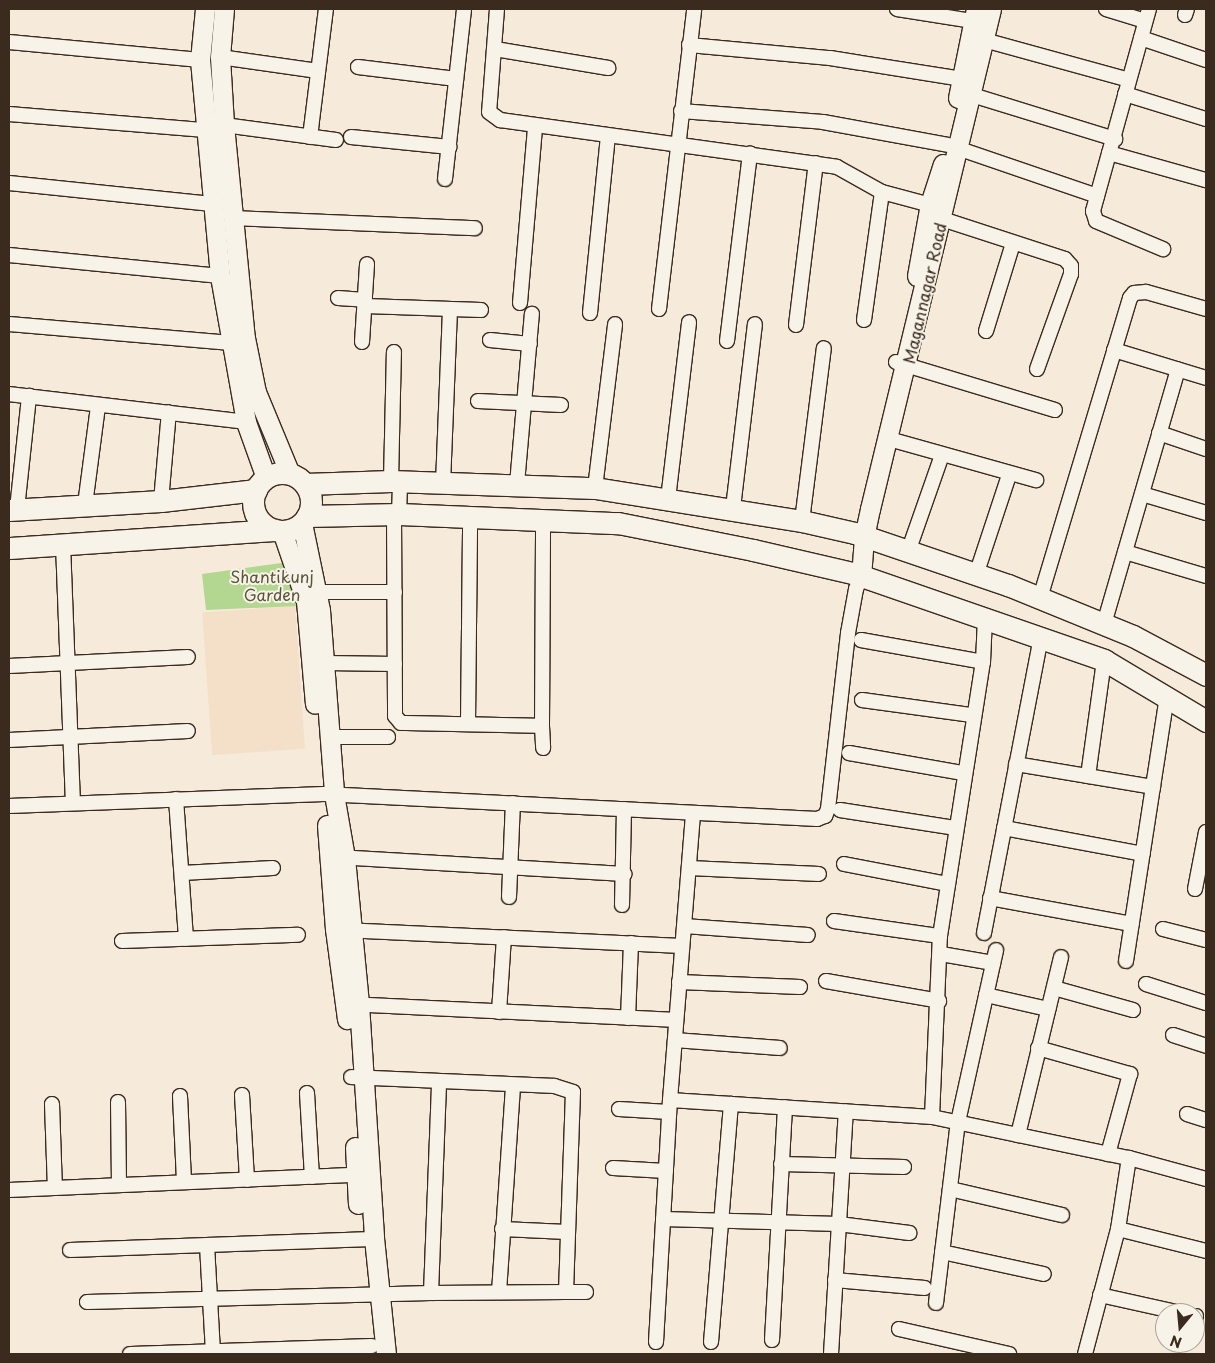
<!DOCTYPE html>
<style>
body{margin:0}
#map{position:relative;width:1215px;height:1363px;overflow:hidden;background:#f6eada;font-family:"Playpen Sans",sans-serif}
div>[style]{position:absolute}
.built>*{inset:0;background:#f4dfc9;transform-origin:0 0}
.green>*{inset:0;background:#b3d690}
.roads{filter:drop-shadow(1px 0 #3b2a1e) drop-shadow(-1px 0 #3b2a1e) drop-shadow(0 1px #3b2a1e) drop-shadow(0 -1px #3b2a1e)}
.street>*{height:14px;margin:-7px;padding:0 7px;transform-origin:7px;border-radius:7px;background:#f7f3e8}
.secondary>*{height:19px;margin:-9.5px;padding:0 9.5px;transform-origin:9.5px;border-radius:9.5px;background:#f7f3e8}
.primary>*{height:21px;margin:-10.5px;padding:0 10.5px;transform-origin:10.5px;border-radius:10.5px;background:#f7f3e8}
.primary>.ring{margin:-10.5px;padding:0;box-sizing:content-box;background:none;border:21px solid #f7f3e8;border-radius:50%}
span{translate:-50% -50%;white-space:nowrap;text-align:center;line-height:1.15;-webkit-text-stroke:4px #f7f3e8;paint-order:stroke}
.street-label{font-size:16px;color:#3b2a1e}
.park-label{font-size:16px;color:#59553a}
.frame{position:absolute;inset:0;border:10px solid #3b2a1e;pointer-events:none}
.north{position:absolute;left:1155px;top:1303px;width:50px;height:50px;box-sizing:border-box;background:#f7f3e8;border:1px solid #aca397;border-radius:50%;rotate:197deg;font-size:14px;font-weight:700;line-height:20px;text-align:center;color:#3b2a1e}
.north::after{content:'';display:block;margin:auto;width:18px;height:22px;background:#3b2a1e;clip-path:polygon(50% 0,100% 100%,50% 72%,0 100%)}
</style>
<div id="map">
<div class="built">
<i style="left:295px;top:606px;width:143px;height:93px;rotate:86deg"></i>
</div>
<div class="green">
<i style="clip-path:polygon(289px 562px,298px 606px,206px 610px,202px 574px)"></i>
</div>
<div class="roads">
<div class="street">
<i style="left:497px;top:9px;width:103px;rotate:94.4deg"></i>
<i style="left:489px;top:112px;width:14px;rotate:36deg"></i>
<i style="left:500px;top:120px;width:340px;rotate:7.9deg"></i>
<i style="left:837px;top:167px;width:51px;rotate:29.1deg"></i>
<i style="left:882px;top:192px;width:58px;rotate:15deg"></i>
<i style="left:897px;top:9px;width:77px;rotate:9deg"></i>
<i style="left:1106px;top:9px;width:41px;rotate:17.1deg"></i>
<i style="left:1149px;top:9px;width:210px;rotate:105.5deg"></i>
<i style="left:1093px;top:211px;width:10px;rotate:73deg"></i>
<i style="left:1096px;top:221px;width:73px;rotate:22.7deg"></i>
<i style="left:1185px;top:15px;width:6px;rotate:-72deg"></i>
<i style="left:1141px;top:38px;width:69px;rotate:18.7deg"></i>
<i style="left:984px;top:40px;width:150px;rotate:15.4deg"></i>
<i style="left:9px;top:42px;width:192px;rotate:5.4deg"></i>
<i style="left:689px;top:45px;width:142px;rotate:5.3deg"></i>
<i style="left:830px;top:58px;width:134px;rotate:9deg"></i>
<i style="left:495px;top:49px;width:115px;rotate:9.5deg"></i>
<i style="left:220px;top:57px;width:99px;rotate:8.1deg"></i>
<i style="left:358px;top:67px;width:99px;rotate:7deg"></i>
<i style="left:1125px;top:94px;width:85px;rotate:17.2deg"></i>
<i style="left:972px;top:95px;width:150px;rotate:17.1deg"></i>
<i style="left:681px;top:111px;width:142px;rotate:4.4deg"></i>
<i style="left:823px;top:122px;width:127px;rotate:10.4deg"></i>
<i style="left:9px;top:114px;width:197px;rotate:4.7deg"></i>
<i style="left:224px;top:125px;width:113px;rotate:7.6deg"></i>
<i style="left:310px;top:137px;width:129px;rotate:-82.9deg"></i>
<i style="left:351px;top:137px;width:99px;rotate:5.8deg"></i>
<i style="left:957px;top:148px;width:148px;rotate:18.9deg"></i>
<i style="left:1109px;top:153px;width:101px;rotate:15.6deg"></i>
<i style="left:445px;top:179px;width:171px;rotate:-83.6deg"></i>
<i style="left:9px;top:183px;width:204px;rotate:5.9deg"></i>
<i style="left:233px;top:218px;width:242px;rotate:2.4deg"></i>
<i style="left:942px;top:219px;width:129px;rotate:18deg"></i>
<i style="left:1065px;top:259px;width:9px;rotate:49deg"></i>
<i style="left:1071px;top:266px;width:8px;rotate:90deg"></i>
<i style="left:1071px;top:274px;width:101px;rotate:109.7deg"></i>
<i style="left:9px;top:255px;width:212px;rotate:5.7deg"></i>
<i style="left:338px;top:298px;width:27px;rotate:4deg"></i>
<i style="left:520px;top:303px;width:177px;rotate:-85.1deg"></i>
<i style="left:365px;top:306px;width:116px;rotate:2deg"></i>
<i style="left:659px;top:309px;width:302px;rotate:-83.3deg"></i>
<i style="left:590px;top:313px;width:177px;rotate:-84.2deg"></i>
<i style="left:864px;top:320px;width:129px;rotate:-82deg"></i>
<i style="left:9px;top:324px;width:223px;rotate:4.9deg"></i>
<i style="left:796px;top:325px;width:163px;rotate:-83deg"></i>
<i style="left:986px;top:331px;width:92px;rotate:-72.9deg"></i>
<i style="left:490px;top:340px;width:40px;rotate:5.7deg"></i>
<i style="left:727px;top:341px;width:189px;rotate:-83deg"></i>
<i style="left:362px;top:342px;width:78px;rotate:-86.3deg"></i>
<i style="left:1114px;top:350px;width:96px;rotate:16.9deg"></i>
<i style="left:896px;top:362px;width:166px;rotate:16.8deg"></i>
<i style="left:9px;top:394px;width:239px;rotate:6.7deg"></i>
<i style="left:478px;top:401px;width:83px;rotate:2.8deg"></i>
<i style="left:1159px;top:433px;width:50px;rotate:18.8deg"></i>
<i style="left:889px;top:439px;width:153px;rotate:15.6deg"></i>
<i style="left:391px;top:481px;width:129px;rotate:-88.7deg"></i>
<i style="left:443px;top:484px;width:175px;rotate:-87.7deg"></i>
<i style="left:517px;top:484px;width:171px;rotate:-85deg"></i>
<i style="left:595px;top:488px;width:165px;rotate:-83deg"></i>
<i style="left:1142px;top:494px;width:67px;rotate:16.5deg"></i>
<i style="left:668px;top:499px;width:178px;rotate:-83.2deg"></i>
<i style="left:161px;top:501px;width:89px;rotate:-84.9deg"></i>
<i style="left:85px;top:505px;width:100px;rotate:-82.5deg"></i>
<i style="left:733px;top:508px;width:185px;rotate:-83.2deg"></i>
<i style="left:17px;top:509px;width:114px;rotate:-83.9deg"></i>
<i style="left:394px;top:514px;width:202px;rotate:89.7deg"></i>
<i style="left:395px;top:716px;width:9px;rotate:49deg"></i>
<i style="left:401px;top:723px;width:141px;rotate:1.2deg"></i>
<i style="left:542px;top:726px;width:206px;rotate:-89.7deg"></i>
<i style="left:399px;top:514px;width:33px;rotate:-88deg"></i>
<i style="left:802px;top:521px;width:174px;rotate:-82.8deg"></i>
<i style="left:63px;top:544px;width:259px;rotate:87.8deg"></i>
<i style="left:908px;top:552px;width:103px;rotate:-70.7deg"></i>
<i style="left:1125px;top:552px;width:84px;rotate:16.5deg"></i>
<i style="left:976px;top:575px;width:105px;rotate:-71.7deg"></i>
<i style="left:318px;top:592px;width:77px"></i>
<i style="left:1040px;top:598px;width:313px;rotate:-73.3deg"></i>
<i style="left:1130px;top:298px;width:6px;rotate:-51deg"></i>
<i style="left:1134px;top:293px;width:12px;rotate:-5deg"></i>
<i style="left:1146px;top:292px;width:62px;rotate:15.8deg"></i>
<i style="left:1104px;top:624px;width:265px;rotate:-73.8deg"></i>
<i style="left:861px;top:640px;width:124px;rotate:10.2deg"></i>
<i style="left:325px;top:663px;width:70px;rotate:0.8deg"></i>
<i style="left:9px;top:666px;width:179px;rotate:-2.9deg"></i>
<i style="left:862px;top:700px;width:111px;rotate:7.8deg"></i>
<i style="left:468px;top:723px;width:206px;rotate:-89.4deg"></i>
<i style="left:542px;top:726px;width:22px;rotate:87deg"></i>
<i style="left:330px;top:737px;width:58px"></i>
<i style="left:9px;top:740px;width:179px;rotate:-2.9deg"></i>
<i style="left:849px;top:753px;width:116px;rotate:10deg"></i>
<i style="left:1016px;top:764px;width:139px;rotate:9.5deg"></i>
<i style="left:1088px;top:776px;width:117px;rotate:-82.1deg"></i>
<i style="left:176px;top:799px;width:140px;rotate:85.9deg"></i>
<i style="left:9px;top:806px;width:315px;rotate:-2.2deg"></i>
<i style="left:324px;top:794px;width:494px;rotate:2.9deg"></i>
<i style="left:817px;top:819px;width:9px;rotate:-21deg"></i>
<i style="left:825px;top:816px;width:8px;rotate:-67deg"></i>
<i style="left:828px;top:809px;width:177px;rotate:-83.5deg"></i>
<i style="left:848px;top:633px;width:45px;rotate:-79.7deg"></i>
<i style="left:856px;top:589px;width:13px;rotate:-67deg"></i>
<i style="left:840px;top:810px;width:116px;rotate:8.9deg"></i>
<i style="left:1004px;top:828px;width:141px;rotate:10.6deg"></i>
<i style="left:337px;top:857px;width:288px;rotate:3.4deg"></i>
<i style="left:844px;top:864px;width:106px;rotate:10.9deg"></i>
<i style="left:689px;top:868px;width:130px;rotate:2.6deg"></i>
<i style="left:182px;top:873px;width:91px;rotate:-3.1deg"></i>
<i style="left:1195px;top:889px;width:58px;rotate:-79.1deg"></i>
<i style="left:509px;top:897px;width:94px;rotate:-87.6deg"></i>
<i style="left:990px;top:898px;width:144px;rotate:10.4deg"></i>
<i style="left:622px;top:905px;width:96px;rotate:-88.8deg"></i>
<i style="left:834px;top:921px;width:107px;rotate:8.1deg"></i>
<i style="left:684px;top:926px;width:124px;rotate:4.2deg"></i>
<i style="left:1163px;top:929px;width:44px;rotate:14.3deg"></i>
<i style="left:343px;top:930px;width:339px;rotate:2.7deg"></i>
<i style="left:984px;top:933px;width:301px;rotate:-79.1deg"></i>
<i style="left:122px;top:941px;width:176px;rotate:-2deg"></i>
<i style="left:941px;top:954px;width:53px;rotate:9.8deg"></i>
<i style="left:1126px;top:961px;width:269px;rotate:-81.2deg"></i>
<i style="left:826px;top:981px;width:115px;rotate:10deg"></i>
<i style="left:679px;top:982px;width:121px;rotate:2.4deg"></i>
<i style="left:1146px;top:984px;width:63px;rotate:17.6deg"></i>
<i style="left:1054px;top:988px;width:82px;rotate:15.6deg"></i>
<i style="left:986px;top:995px;width:64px;rotate:12.7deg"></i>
<i style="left:350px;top:1004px;width:326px;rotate:2.8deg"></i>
<i style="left:499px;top:1012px;width:75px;rotate:-86.2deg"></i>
<i style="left:628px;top:1018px;width:75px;rotate:-87.7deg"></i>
<i style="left:1173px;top:1035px;width:35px;rotate:18deg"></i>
<i style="left:675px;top:1040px;width:105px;rotate:4.4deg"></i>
<i style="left:1038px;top:1048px;width:96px;rotate:15.8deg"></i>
<i style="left:1130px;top:1074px;width:83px;rotate:105.4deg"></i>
<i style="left:307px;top:1093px;width:84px;rotate:86.6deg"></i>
<i style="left:242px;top:1095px;width:85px;rotate:86.6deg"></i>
<i style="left:180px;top:1096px;width:86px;rotate:87.3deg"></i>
<i style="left:670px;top:1100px;width:263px;rotate:3.7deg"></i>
<i style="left:932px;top:1117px;width:201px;rotate:11.8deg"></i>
<i style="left:118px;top:1102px;width:83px;rotate:89.3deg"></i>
<i style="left:52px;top:1104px;width:84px;rotate:88deg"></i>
<i style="left:619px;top:1109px;width:50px;rotate:3.4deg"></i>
<i style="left:1187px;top:1114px;width:20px;rotate:18deg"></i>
<i style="left:932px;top:1117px;width:181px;rotate:-87.5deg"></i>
<i style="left:940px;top:936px;width:277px;rotate:-81.1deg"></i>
<i style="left:983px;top:662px;width:44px;rotate:-87.4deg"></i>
<i style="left:1018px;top:1135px;width:183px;rotate:-76.4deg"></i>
<i style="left:781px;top:1164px;width:123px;rotate:1.4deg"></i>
<i style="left:613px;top:1168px;width:53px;rotate:3.2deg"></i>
<i style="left:950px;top:1189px;width:115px;rotate:13.1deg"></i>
<i style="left:9px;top:1190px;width:347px;rotate:-2.5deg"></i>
<i style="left:663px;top:1219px;width:176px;rotate:1.6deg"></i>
<i style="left:839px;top:1224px;width:71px;rotate:7.3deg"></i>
<i style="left:502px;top:1229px;width:65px;rotate:2.6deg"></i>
<i style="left:1118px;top:1229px;width:91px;rotate:14deg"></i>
<i style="left:207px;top:1245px;width:107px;rotate:86.8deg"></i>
<i style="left:70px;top:1250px;width:295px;rotate:-2.1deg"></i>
<i style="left:942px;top:1252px;width:104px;rotate:12.2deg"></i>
<i style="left:835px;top:1280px;width:90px;rotate:5.1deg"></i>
<i style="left:499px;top:1292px;width:206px;rotate:-86.1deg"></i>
<i style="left:566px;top:1292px;width:20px"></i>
<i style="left:431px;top:1293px;width:212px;rotate:-87.8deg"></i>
<i style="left:1100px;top:1295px;width:83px;rotate:12.5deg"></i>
<i style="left:87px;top:1302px;width:344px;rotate:-1.5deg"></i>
<i style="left:431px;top:1293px;width:135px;rotate:-0.4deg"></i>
<i style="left:566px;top:1292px;width:200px;rotate:-88deg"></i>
<i style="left:573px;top:1092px;width:20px;rotate:-162deg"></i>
<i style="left:554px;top:1086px;width:203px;rotate:-177.5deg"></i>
<i style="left:936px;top:1303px;width:182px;rotate:-83.1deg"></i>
<i style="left:958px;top:1122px;width:176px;rotate:-77.5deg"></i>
<i style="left:1195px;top:1316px;width:1px"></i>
<i style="left:899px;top:1329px;width:113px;rotate:12.8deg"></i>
<i style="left:772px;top:1340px;width:233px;rotate:-86.8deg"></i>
<i style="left:656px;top:1342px;width:242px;rotate:-86.7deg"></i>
<i style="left:670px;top:1100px;width:288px;rotate:-85.4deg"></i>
<i style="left:711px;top:1342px;width:239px;rotate:-85.2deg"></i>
<i style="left:130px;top:1354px;width:242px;rotate:-1.9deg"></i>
<i style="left:831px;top:1354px;width:243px;rotate:-86.5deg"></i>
<i style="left:1085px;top:1354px;width:129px;rotate:-75.2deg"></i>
<i style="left:1118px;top:1229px;width:72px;rotate:-81.2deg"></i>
<i style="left:1129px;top:1158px;width:80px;rotate:15.3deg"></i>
</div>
<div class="secondary">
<i style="left:205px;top:9px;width:51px;rotate:95.6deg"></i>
<i style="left:200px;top:60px;width:217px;rotate:84.7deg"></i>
<i style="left:220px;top:276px;width:148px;rotate:79.9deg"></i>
<i style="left:246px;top:422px;width:59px;rotate:70.3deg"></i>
<i style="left:224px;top:9px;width:48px;rotate:94.8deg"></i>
<i style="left:220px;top:57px;width:68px;rotate:86.6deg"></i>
<i style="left:224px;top:125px;width:214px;rotate:84.4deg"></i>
<i style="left:245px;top:338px;width:55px;rotate:78.5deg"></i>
<i style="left:256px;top:392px;width:89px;rotate:67.5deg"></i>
<i style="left:958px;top:98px;width:91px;rotate:-78.6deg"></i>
<i style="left:917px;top:276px;width:73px;rotate:-79.8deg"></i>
<i style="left:930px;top:204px;width:42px;rotate:-72deg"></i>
<i style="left:302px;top:523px;width:89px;rotate:78.3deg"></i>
<i style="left:320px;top:610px;width:185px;rotate:85.6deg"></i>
<i style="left:334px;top:794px;width:65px;rotate:80.2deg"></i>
<i style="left:345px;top:858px;width:147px;rotate:84.5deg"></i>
<i style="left:359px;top:1004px;width:234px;rotate:86.3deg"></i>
<i style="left:374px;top:1238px;width:117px;rotate:84.1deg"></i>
<i style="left:282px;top:531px;width:74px;rotate:71.1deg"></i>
<i style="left:306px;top:601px;width:103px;rotate:85deg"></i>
<i style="left:861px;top:577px;width:40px;rotate:-85.7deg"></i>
<i style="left:864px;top:537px;width:29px;rotate:-78deg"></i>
<i style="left:870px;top:509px;width:514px;rotate:-76.4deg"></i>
<i style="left:327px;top:825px;width:104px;rotate:85.6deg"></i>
<i style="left:335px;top:929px;width:91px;rotate:82.4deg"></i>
<i style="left:355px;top:1147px;width:57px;rotate:87deg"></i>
</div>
<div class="primary">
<i class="ring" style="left:253px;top:473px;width:37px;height:37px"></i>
<i style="left:305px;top:484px;width:86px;rotate:-2deg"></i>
<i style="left:391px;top:481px;width:204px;rotate:2deg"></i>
<i style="left:595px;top:488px;width:210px;rotate:9.1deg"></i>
<i style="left:802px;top:521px;width:54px;rotate:12.8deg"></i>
<i style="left:855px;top:533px;width:162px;rotate:18.8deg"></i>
<i style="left:1008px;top:585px;width:135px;rotate:22.2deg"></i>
<i style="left:1133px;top:636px;width:83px;rotate:28.1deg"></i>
<i style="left:9px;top:510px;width:152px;rotate:-3.4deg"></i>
<i style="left:161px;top:501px;width:96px;rotate:-6.6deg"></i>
<i style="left:307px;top:516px;width:92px;rotate:-1.2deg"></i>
<i style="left:399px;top:514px;width:219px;rotate:2.4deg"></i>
<i style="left:618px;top:523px;width:138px;rotate:11.3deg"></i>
<i style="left:753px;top:550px;width:103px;rotate:13deg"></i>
<i style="left:853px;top:573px;width:266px;rotate:19.1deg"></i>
<i style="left:1104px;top:660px;width:119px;rotate:30.9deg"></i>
<i style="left:9px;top:548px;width:266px;rotate:-3.9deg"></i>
</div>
</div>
<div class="street-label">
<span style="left:924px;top:293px;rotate:-77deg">Magannagar Road</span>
</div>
<div class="park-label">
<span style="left:272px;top:585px">Shantikunj<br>Garden</span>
</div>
<div class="frame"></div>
<div class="north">N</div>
</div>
